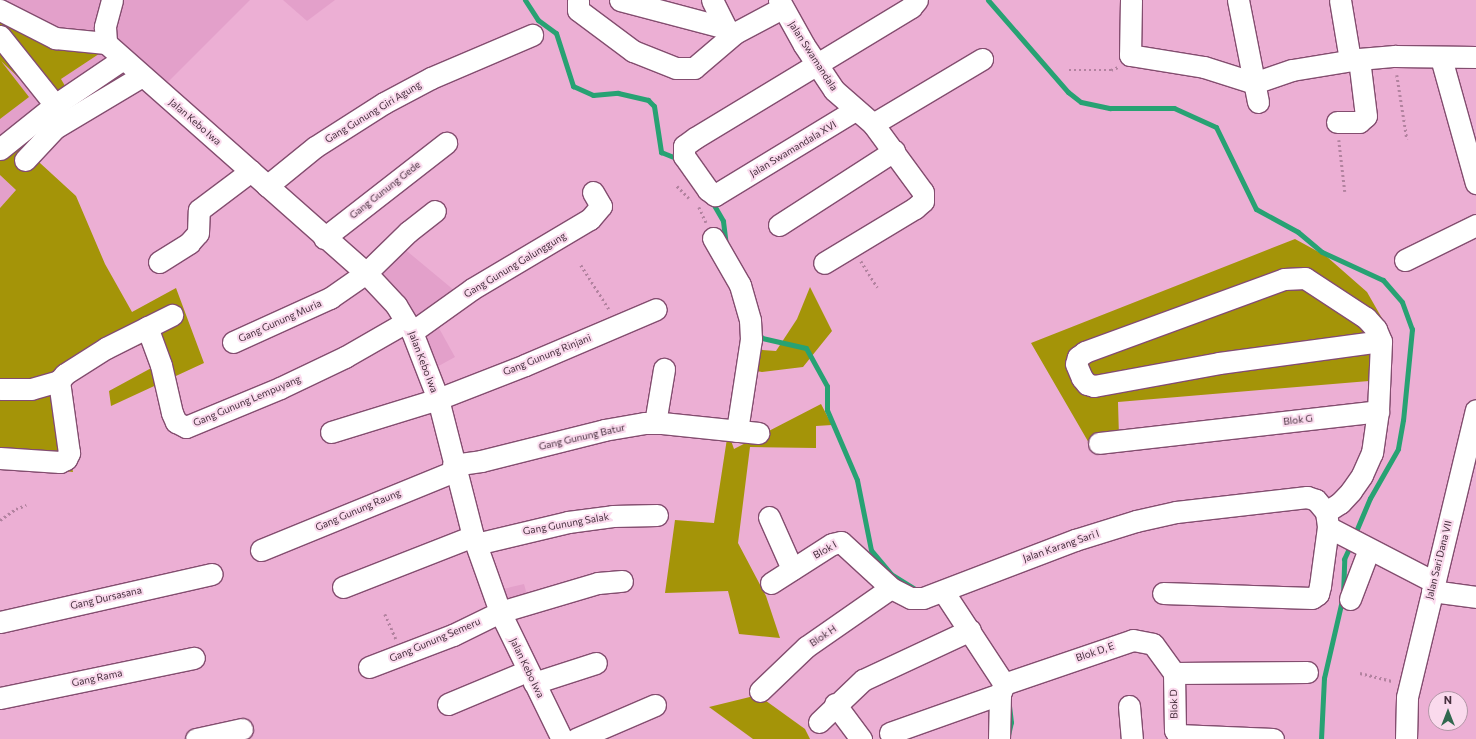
<!DOCTYPE html>
<style>
body{margin:0}
#map{position:relative;width:1476px;height:739px;overflow:hidden;background:#ecafd4;font-family:Commissioner,sans-serif}
div>[style]{position:absolute}
.built>*{inset:0;background:#e3a0ca}
.green>*{inset:0;background:#a49408}
.stream>*{height:5px;margin:-2.5px;padding:0 2.5px;transform-origin:2.5px;border-radius:2.5px;background:#27a273}
.path>*{height:2.5px;margin-top:-1.25px;transform-origin:0;background:repeating-linear-gradient(90deg,#b2829f 0 2px,transparent 0 5px)}
.roads{filter:drop-shadow(1px 0 #834d6f) drop-shadow(-1px 0 #834d6f) drop-shadow(0 1px #834d6f) drop-shadow(0 -1px #834d6f)}
.minor>*{height:21px;margin:-10.5px;padding:0 10.5px;transform-origin:10.5px;border-radius:10.5px;background:#fff}
span{translate:-50% -50%;white-space:nowrap;text-align:center;line-height:1.15;-webkit-text-stroke:4px #fadaed;paint-order:stroke}
.street-label{font-size:10px;color:#472f3e}
.north{position:absolute;left:1428px;top:691px;width:40px;height:40px;box-sizing:border-box;background:#fadaed;border:1px solid #b296a7;border-radius:50%;rotate:0deg;font-size:11px;font-weight:700;line-height:16px;text-align:center;color:#472f3e}
.north::after{content:'';display:block;margin:auto;width:14px;height:18px;background:#31684f;clip-path:polygon(50% 0,100% 100%,50% 72%,0 100%)}
</style>
<div id="map">
<div class="built">
<i style="clip-path:polygon(0 0,250px 0,162px 88px,140px 79px,81px 113px,61px 79px,108px 48px,5px 21px)"></i>
<i style="clip-path:polygon(283px 0,335px 0,307px 21px)"></i>
<i style="clip-path:polygon(0 59px,54px 111px,0 159px)"></i>
<i style="clip-path:polygon(0 175px,16px 190px,0 208px)"></i>
<i style="clip-path:polygon(396px 242px,467px 301px,435px 321px,455px 357px,435px 368px,368px 275px)"></i>
<i style="clip-path:polygon(524px 584px,530px 606px,491px 615px,495px 591px)"></i>
</div>
<div class="green">
<i style="clip-path:polygon(0 19px,108px 48px,61px 79px,81px 113px,28px 152px,76px 196px,105px 264px,132px 312px,176px 288px,204px 363px,111px 406px,109px 391px,155px 366px,146px 343px,103px 358px,56px 391px,73px 472px,0 464px,0 208px,16px 190px,0 175px,0 159px,54px 111px,1px 61px,29px 97px,0 119px)"></i>
<i style="clip-path:polygon(1295px 239px,1326px 256px,1367px 292px,1387px 327px,1381px 380px,1118px 402px,1119px 437px,1093px 450px,1031px 343px)"></i>
<i style="clip-path:polygon(810px 287px,832px 331px,803px 367px,762px 372px,740px 368px,749px 349px,776px 351px,797px 319px)"></i>
<i style="clip-path:polygon(821px 404px,832px 425px,816px 426px,816px 448px,750px 447px,738px 543px,766px 596px,780px 638px,739px 634px,728px 591px,665px 593px,675px 520px,714px 523px,728px 432px,734px 449px)"></i>
<i style="clip-path:polygon(758px 695px,805px 729px,810px 739px,753px 739px,709px 707px)"></i>
</div>
<div class="stream">
<i style="left:525px;top:0;width:24px;rotate:57deg"></i>
<i style="left:538px;top:20px;width:22px;rotate:36deg"></i>
<i style="left:556px;top:33px;width:56px;rotate:72.2deg"></i>
<i style="left:573px;top:86px;width:22px;rotate:24deg"></i>
<i style="left:593px;top:95px;width:25px;rotate:-5deg"></i>
<i style="left:618px;top:93px;width:31px;rotate:13deg"></i>
<i style="left:648px;top:100px;width:8px;rotate:45deg"></i>
<i style="left:654px;top:106px;width:47px;rotate:81.3deg"></i>
<i style="left:661px;top:152px;width:18px;rotate:22deg"></i>
<i style="left:988px;top:0;width:122px;rotate:49deg"></i>
<i style="left:1068px;top:92px;width:16px;rotate:38deg"></i>
<i style="left:1081px;top:102px;width:30px;rotate:12deg"></i>
<i style="left:1110px;top:108px;width:64px"></i>
<i style="left:1174px;top:108px;width:46px;rotate:24.3deg"></i>
<i style="left:1216px;top:127px;width:91px;rotate:64deg"></i>
<i style="left:1256px;top:209px;width:48px;rotate:28.7deg"></i>
<i style="left:1298px;top:232px;width:31px;rotate:40deg"></i>
<i style="left:1322px;top:252px;width:67px;rotate:24.7deg"></i>
<i style="left:1383px;top:280px;width:29px;rotate:49deg"></i>
<i style="left:1402px;top:302px;width:29px;rotate:70deg"></i>
<i style="left:1412px;top:329px;width:91px;rotate:95.6deg"></i>
<i style="left:1403px;top:420px;width:29px;rotate:100deg"></i>
<i style="left:1398px;top:449px;width:56px;rotate:119.7deg"></i>
<i style="left:1370px;top:498px;width:41px;rotate:112.8deg"></i>
<i style="left:711px;top:200px;width:24px;rotate:60deg"></i>
<i style="left:723px;top:221px;width:23px;rotate:83deg"></i>
<i style="left:758px;top:333px;width:6px;rotate:51deg"></i>
<i style="left:762px;top:338px;width:45px;rotate:12.8deg"></i>
<i style="left:806px;top:348px;width:43px;rotate:61.1deg"></i>
<i style="left:827px;top:386px;width:24px;rotate:90deg"></i>
<i style="left:827px;top:410px;width:76px;rotate:66.8deg"></i>
<i style="left:857px;top:480px;width:71px;rotate:78.7deg"></i>
<i style="left:871px;top:550px;width:31px;rotate:50deg"></i>
<i style="left:891px;top:574px;width:28px;rotate:32deg"></i>
<i style="left:1008px;top:735px;width:13px;rotate:-77deg"></i>
<i style="left:1011px;top:722px;width:16px;rotate:-97deg"></i>
<i style="left:1321px;top:739px;width:61px;rotate:-87.2deg"></i>
<i style="left:1324px;top:678px;width:84px;rotate:-77deg"></i>
<i style="left:1343px;top:596px;width:37px;rotate:-88deg"></i>
<i style="left:1344px;top:559px;width:17px;rotate:-65deg"></i>
</div>
<div class="path">
<i style="left:1069px;top:70px;width:42px"></i>
<i style="left:1111px;top:70px;width:8px;rotate:-23deg"></i>
<i style="left:1397px;top:75px;width:65px;rotate:81.1deg"></i>
<i style="left:1339px;top:140px;width:52px;rotate:83.4deg"></i>
<i style="left:677px;top:186px;width:17px;rotate:45deg"></i>
<i style="left:699px;top:207px;width:17px;rotate:65deg"></i>
<i style="left:861px;top:261px;width:31px;rotate:58deg"></i>
<i style="left:581px;top:265px;width:52px;rotate:57.5deg"></i>
<i style="left:0;top:520px;width:19px;rotate:-35deg"></i>
<i style="left:16px;top:509px;width:11px;rotate:-22deg"></i>
<i style="left:385px;top:614px;width:27px;rotate:66deg"></i>
<i style="left:1360px;top:673px;width:33px;rotate:14deg"></i>
</div>
<div class="roads">
<div class="minor">
<i style="left:112px;top:0;width:28px;rotate:105deg"></i>
<i style="left:105px;top:27px;width:16px;rotate:86deg"></i>
<i style="left:106px;top:43px;width:347px;rotate:41.5deg"></i>
<i style="left:366px;top:273px;width:44px;rotate:46.8deg"></i>
<i style="left:396px;top:305px;width:31px;rotate:59deg"></i>
<i style="left:412px;top:332px;width:72px;rotate:68.8deg"></i>
<i style="left:438px;top:399px;width:141px;rotate:75.7deg"></i>
<i style="left:473px;top:536px;width:81px;rotate:70.4deg"></i>
<i style="left:500px;top:612px;width:141px;rotate:64deg"></i>
<i style="left:578px;top:0;width:10px;rotate:90deg"></i>
<i style="left:578px;top:10px;width:69px;rotate:36.7deg"></i>
<i style="left:633px;top:51px;width:46px;rotate:21.6deg"></i>
<i style="left:676px;top:68px;width:18px"></i>
<i style="left:694px;top:68px;width:54px;rotate:-40.5deg"></i>
<i style="left:735px;top:33px;width:53px;rotate:-28deg"></i>
<i style="left:620px;top:0;width:110px;rotate:14.8deg"></i>
<i style="left:712px;top:0;width:40px;rotate:63.4deg"></i>
<i style="left:779px;top:0;width:51px;rotate:60.9deg"></i>
<i style="left:804px;top:45px;width:54px;rotate:56.3deg"></i>
<i style="left:834px;top:90px;width:52px;rotate:41.1deg"></i>
<i style="left:873px;top:124px;width:84px;rotate:53.7deg"></i>
<i style="left:923px;top:192px;width:9px;rotate:90deg"></i>
<i style="left:923px;top:201px;width:11px;rotate:139deg"></i>
<i style="left:915px;top:208px;width:106px;rotate:148.9deg"></i>
<i style="left:1131px;top:0;width:55px;rotate:91deg"></i>
<i style="left:1130px;top:55px;width:75px;rotate:9.2deg"></i>
<i style="left:1204px;top:67px;width:52px;rotate:17.7deg"></i>
<i style="left:1254px;top:83px;width:40px;rotate:-18.9deg"></i>
<i style="left:1292px;top:70px;width:68px;rotate:-9.3deg"></i>
<i style="left:1359px;top:59px;width:36px;rotate:-5deg"></i>
<i style="left:1395px;top:56px;width:81px;rotate:0.7deg"></i>
<i style="left:1238px;top:0;width:104px;rotate:78.9deg"></i>
<i style="left:1340px;top:0;width:61px;rotate:80.5deg"></i>
<i style="left:0;top:10px;width:62px;rotate:27deg"></i>
<i style="left:55px;top:38px;width:51px;rotate:5.6deg"></i>
<i style="left:0;top:36px;width:88px;rotate:51.4deg"></i>
<i style="left:1441px;top:58px;width:130px;rotate:74.4deg"></i>
<i style="left:855px;top:110px;width:164px;rotate:148.7deg"></i>
<i style="left:715px;top:195px;width:9px;rotate:-144deg"></i>
<i style="left:708px;top:190px;width:42px;rotate:-125.2deg"></i>
<i style="left:684px;top:156px;width:10px;rotate:-90deg"></i>
<i style="left:684px;top:146px;width:14px;rotate:-36deg"></i>
<i style="left:695px;top:138px;width:253px;rotate:-31.2deg"></i>
<i style="left:911px;top:7px;width:9px;rotate:-49deg"></i>
<i style="left:1337px;top:122px;width:22px"></i>
<i style="left:1359px;top:122px;width:9px;rotate:-41deg"></i>
<i style="left:1366px;top:116px;width:57px;rotate:-97deg"></i>
<i style="left:873px;top:124px;width:127px;rotate:-30.8deg"></i>
<i style="left:0;top:149px;width:70px;rotate:-38.7deg"></i>
<i style="left:55px;top:105px;width:82px;rotate:-34.1deg"></i>
<i style="left:25px;top:160px;width:44px;rotate:-46.8deg"></i>
<i style="left:55px;top:128px;width:101px;rotate:-30.9deg"></i>
<i style="left:267px;top:186px;width:62px;rotate:-39.1deg"></i>
<i style="left:315px;top:147px;width:82px;rotate:-32.5deg"></i>
<i style="left:384px;top:103px;width:53px;rotate:-28deg"></i>
<i style="left:431px;top:78px;width:110px;rotate:-23.1deg"></i>
<i style="left:779px;top:225px;width:137px;rotate:-32.8deg"></i>
<i style="left:324px;top:238px;width:155px;rotate:-37.9deg"></i>
<i style="left:713px;top:238px;width:54px;rotate:60.1deg"></i>
<i style="left:740px;top:285px;width:36px;rotate:74deg"></i>
<i style="left:750px;top:320px;width:19px;rotate:87deg"></i>
<i style="left:751px;top:339px;width:93px;rotate:98.7deg"></i>
<i style="left:1405px;top:260px;width:79px;rotate:-26.2deg"></i>
<i style="left:159px;top:262px;width:36px;rotate:-32deg"></i>
<i style="left:189px;top:243px;width:13px;rotate:-48deg"></i>
<i style="left:198px;top:233px;width:23px;rotate:-88deg"></i>
<i style="left:199px;top:210px;width:65px;rotate:-36.9deg"></i>
<i style="left:147px;top:327px;width:40px;rotate:69.8deg"></i>
<i style="left:161px;top:365px;width:49px;rotate:77.1deg"></i>
<i style="left:172px;top:413px;width:10px;rotate:66deg"></i>
<i style="left:176px;top:422px;width:11px;rotate:27deg"></i>
<i style="left:186px;top:427px;width:102px;rotate:-22.5deg"></i>
<i style="left:280px;top:388px;width:72px;rotate:-25.5deg"></i>
<i style="left:345px;top:357px;width:70px;rotate:-29.8deg"></i>
<i style="left:412px;top:332px;width:74px;rotate:-35.6deg"></i>
<i style="left:472px;top:289px;width:137px;rotate:-30.7deg"></i>
<i style="left:590px;top:219px;width:17px;rotate:-50deg"></i>
<i style="left:601px;top:206px;width:16px;rotate:-120deg"></i>
<i style="left:233px;top:342px;width:107px;rotate:-24.4deg"></i>
<i style="left:330px;top:298px;width:44px;rotate:-34.8deg"></i>
<i style="left:366px;top:273px;width:59px;rotate:-44.3deg"></i>
<i style="left:408px;top:232px;width:34px;rotate:-38deg"></i>
<i style="left:0;top:389px;width:31px"></i>
<i style="left:31px;top:389px;width:29px;rotate:-16deg"></i>
<i style="left:59px;top:381px;width:9px;rotate:-49deg"></i>
<i style="left:65px;top:374px;width:49px;rotate:-32.4deg"></i>
<i style="left:106px;top:348px;width:74px;rotate:-26.6deg"></i>
<i style="left:655px;top:423px;width:55px;rotate:-80.5deg"></i>
<i style="left:331px;top:432px;width:112px;rotate:-17.1deg"></i>
<i style="left:438px;top:399px;width:93px;rotate:-21.3deg"></i>
<i style="left:525px;top:365px;width:142px;rotate:-23.1deg"></i>
<i style="left:1099px;top:443px;width:281px;rotate:-6.5deg"></i>
<i style="left:0;top:458px;width:60px;rotate:3.8deg"></i>
<i style="left:60px;top:462px;width:7px;rotate:-27deg"></i>
<i style="left:66px;top:459px;width:7px;rotate:-63deg"></i>
<i style="left:69px;top:453px;width:73px;rotate:-97.9deg"></i>
<i style="left:453px;top:465px;width:28px;rotate:-8deg"></i>
<i style="left:481px;top:461px;width:127px;rotate:-14.1deg"></i>
<i style="left:604px;top:430px;width:42px;rotate:-9.7deg"></i>
<i style="left:645px;top:423px;width:17px"></i>
<i style="left:662px;top:423px;width:97px;rotate:5.9deg"></i>
<i style="left:1326px;top:512px;width:17px;rotate:-33deg"></i>
<i style="left:1340px;top:503px;width:16px;rotate:-47deg"></i>
<i style="left:1351px;top:491px;width:19px;rotate:-55deg"></i>
<i style="left:1362px;top:475px;width:24px;rotate:-66deg"></i>
<i style="left:1372px;top:453px;width:42px;rotate:-81.9deg"></i>
<i style="left:1378px;top:411px;width:70px;rotate:-87.5deg"></i>
<i style="left:1381px;top:341px;width:13px;rotate:-113deg"></i>
<i style="left:1376px;top:329px;width:15px;rotate:-132deg"></i>
<i style="left:1366px;top:318px;width:73px;rotate:-146.7deg"></i>
<i style="left:1305px;top:278px;width:21px;rotate:177deg"></i>
<i style="left:1284px;top:279px;width:212px;rotate:159.9deg"></i>
<i style="left:1085px;top:352px;width:9px;rotate:144deg"></i>
<i style="left:1078px;top:357px;width:7px;rotate:106deg"></i>
<i style="left:1076px;top:364px;width:15px;rotate:67deg"></i>
<i style="left:1082px;top:378px;width:8px;rotate:50deg"></i>
<i style="left:1087px;top:384px;width:7px;rotate:16deg"></i>
<i style="left:1094px;top:386px;width:127px;rotate:-10.4deg"></i>
<i style="left:1219px;top:363px;width:163px;rotate:-7.7deg"></i>
<i style="left:769px;top:517px;width:57px;rotate:66.1deg"></i>
<i style="left:1328px;top:527px;width:119px;rotate:27.4deg"></i>
<i style="left:476px;top:544px;width:95px;rotate:-13.4deg"></i>
<i style="left:568px;top:522px;width:45px;rotate:-7.6deg"></i>
<i style="left:613px;top:516px;width:44px;rotate:-1.3deg"></i>
<i style="left:261px;top:550px;width:209px;rotate:-22.2deg"></i>
<i style="left:771px;top:583px;width:72px;rotate:-32.6deg"></i>
<i style="left:832px;top:544px;width:9px;rotate:-13deg"></i>
<i style="left:841px;top:542px;width:68px;rotate:42.6deg"></i>
<i style="left:891px;top:588px;width:22px;rotate:27deg"></i>
<i style="left:911px;top:598px;width:12px"></i>
<i style="left:923px;top:598px;width:163px;rotate:-20.9deg"></i>
<i style="left:1075px;top:540px;width:64px;rotate:-17.3deg"></i>
<i style="left:1136px;top:521px;width:41px;rotate:-12.7deg"></i>
<i style="left:1176px;top:512px;width:132px;rotate:-6.5deg"></i>
<i style="left:1307px;top:497px;width:9px;rotate:18deg"></i>
<i style="left:1316px;top:500px;width:16px;rotate:50deg"></i>
<i style="left:1326px;top:512px;width:15px;rotate:82deg"></i>
<i style="left:1328px;top:527px;width:60px;rotate:97.7deg"></i>
<i style="left:1320px;top:586px;width:8px;rotate:104deg"></i>
<i style="left:1318px;top:594px;width:7px;rotate:146deg"></i>
<i style="left:1312px;top:598px;width:149px;rotate:-178.1deg"></i>
<i style="left:343px;top:587px;width:140px;rotate:-21.4deg"></i>
<i style="left:943px;top:591px;width:111px;rotate:56.7deg"></i>
<i style="left:1432px;top:591px;width:44px;rotate:7.8deg"></i>
<i style="left:1350px;top:599px;width:53px;rotate:-69.2deg"></i>
<i style="left:0;top:622px;width:217px;rotate:-12.8deg"></i>
<i style="left:369px;top:667px;width:90px;rotate:-20.9deg"></i>
<i style="left:453px;top:635px;width:52px;rotate:-26.1deg"></i>
<i style="left:500px;top:612px;width:102px;rotate:-16.5deg"></i>
<i style="left:598px;top:583px;width:24px;rotate:-5deg"></i>
<i style="left:1174px;top:673px;width:57px;rotate:89deg"></i>
<i style="left:1175px;top:730px;width:6px;rotate:59deg"></i>
<i style="left:1178px;top:735px;width:95px;rotate:2.4deg"></i>
<i style="left:1174px;top:673px;width:133px;rotate:-0.4deg"></i>
<i style="left:534px;top:683px;width:65px;rotate:-17.9deg"></i>
<i style="left:1004px;top:684px;width:136px;rotate:-18.8deg"></i>
<i style="left:1133px;top:640px;width:20px;rotate:11deg"></i>
<i style="left:1153px;top:644px;width:36px;rotate:54deg"></i>
<i style="left:760px;top:691px;width:64px;rotate:-43.7deg"></i>
<i style="left:806px;top:647px;width:103px;rotate:-34.8deg"></i>
<i style="left:0;top:698px;width:198px;rotate:-11.7deg"></i>
<i style="left:448px;top:704px;width:86px;rotate:-22.7deg"></i>
<i style="left:835px;top:704px;width:44px;rotate:53.4deg"></i>
<i style="left:1129px;top:706px;width:33px;rotate:85deg"></i>
<i style="left:819px;top:722px;width:61px;rotate:-43.7deg"></i>
<i style="left:863px;top:680px;width:118px;rotate:-25deg"></i>
<i style="left:890px;top:733px;width:117px;rotate:-19.5deg"></i>
<i style="left:196px;top:739px;width:47px;rotate:-12.3deg"></i>
<i style="left:576px;top:739px;width:86px;rotate:-23.3deg"></i>
<i style="left:999px;top:739px;width:45px;rotate:-88.7deg"></i>
<i style="left:1000px;top:694px;width:11px;rotate:-68deg"></i>
<i style="left:1406px;top:739px;width:42px;rotate:-88.6deg"></i>
<i style="left:1407px;top:697px;width:295px;rotate:-76.5deg"></i>
</div>
</div>
<div class="street-label">
<span style="left:813px;top:56px;rotate:57deg">Jalan Swamandala</span>
<span style="left:373px;top:112px;rotate:-31deg">Gang Gunung Giri Agung</span>
<span style="left:195px;top:122px;rotate:41deg">Jalan Kebo Iwa</span>
<span style="left:793px;top:149px;rotate:-31deg">Jalan Swamandala XVI</span>
<span style="left:385px;top:190px;rotate:-38deg">Gang Gunung Gede</span>
<span style="left:515px;top:265px;rotate:-31deg">Gang Gunung Galunggung</span>
<span style="left:280px;top:321px;rotate:-24deg">Gang Gunung Muria</span>
<span style="left:547px;top:355px;rotate:-22deg">Gang Gunung Rinjani</span>
<span style="left:423px;top:362px;rotate:69deg">Jalan Kebo Iwa</span>
<span style="left:247px;top:401px;rotate:-23deg">Gang Gunung Lempuyang</span>
<span style="left:1298px;top:420px;rotate:-7deg">Blok G</span>
<span style="left:582px;top:437px;rotate:-13deg">Gang Gunung Batur</span>
<span style="left:358px;top:510px;rotate:-23deg">Gang Gunung Raung</span>
<span style="left:566px;top:524px;rotate:-10deg">Gang Gunung Salak</span>
<span style="left:1061px;top:546px;rotate:-19deg">Jalan Karang Sari I</span>
<span style="left:825px;top:550px;rotate:-29deg">Blok I</span>
<span style="left:1439px;top:560px;rotate:-76deg">Jalan Sari Dana VII</span>
<span style="left:106px;top:598px;rotate:-13deg">Gang Dursasana</span>
<span style="left:823px;top:636px;rotate:-34deg">Blok H</span>
<span style="left:435px;top:640px;rotate:-23deg">Gang Gunung Semeru</span>
<span style="left:1095px;top:652px;rotate:-19deg">Blok D, E</span>
<span style="left:527px;top:668px;rotate:64deg">Jalan Kebo Iwa</span>
<span style="left:97px;top:678px;rotate:-12deg">Gang Rama</span>
<span style="left:1174px;top:704px;rotate:-91deg">Blok D</span>
</div>
<div class="north">N</div>
</div>
